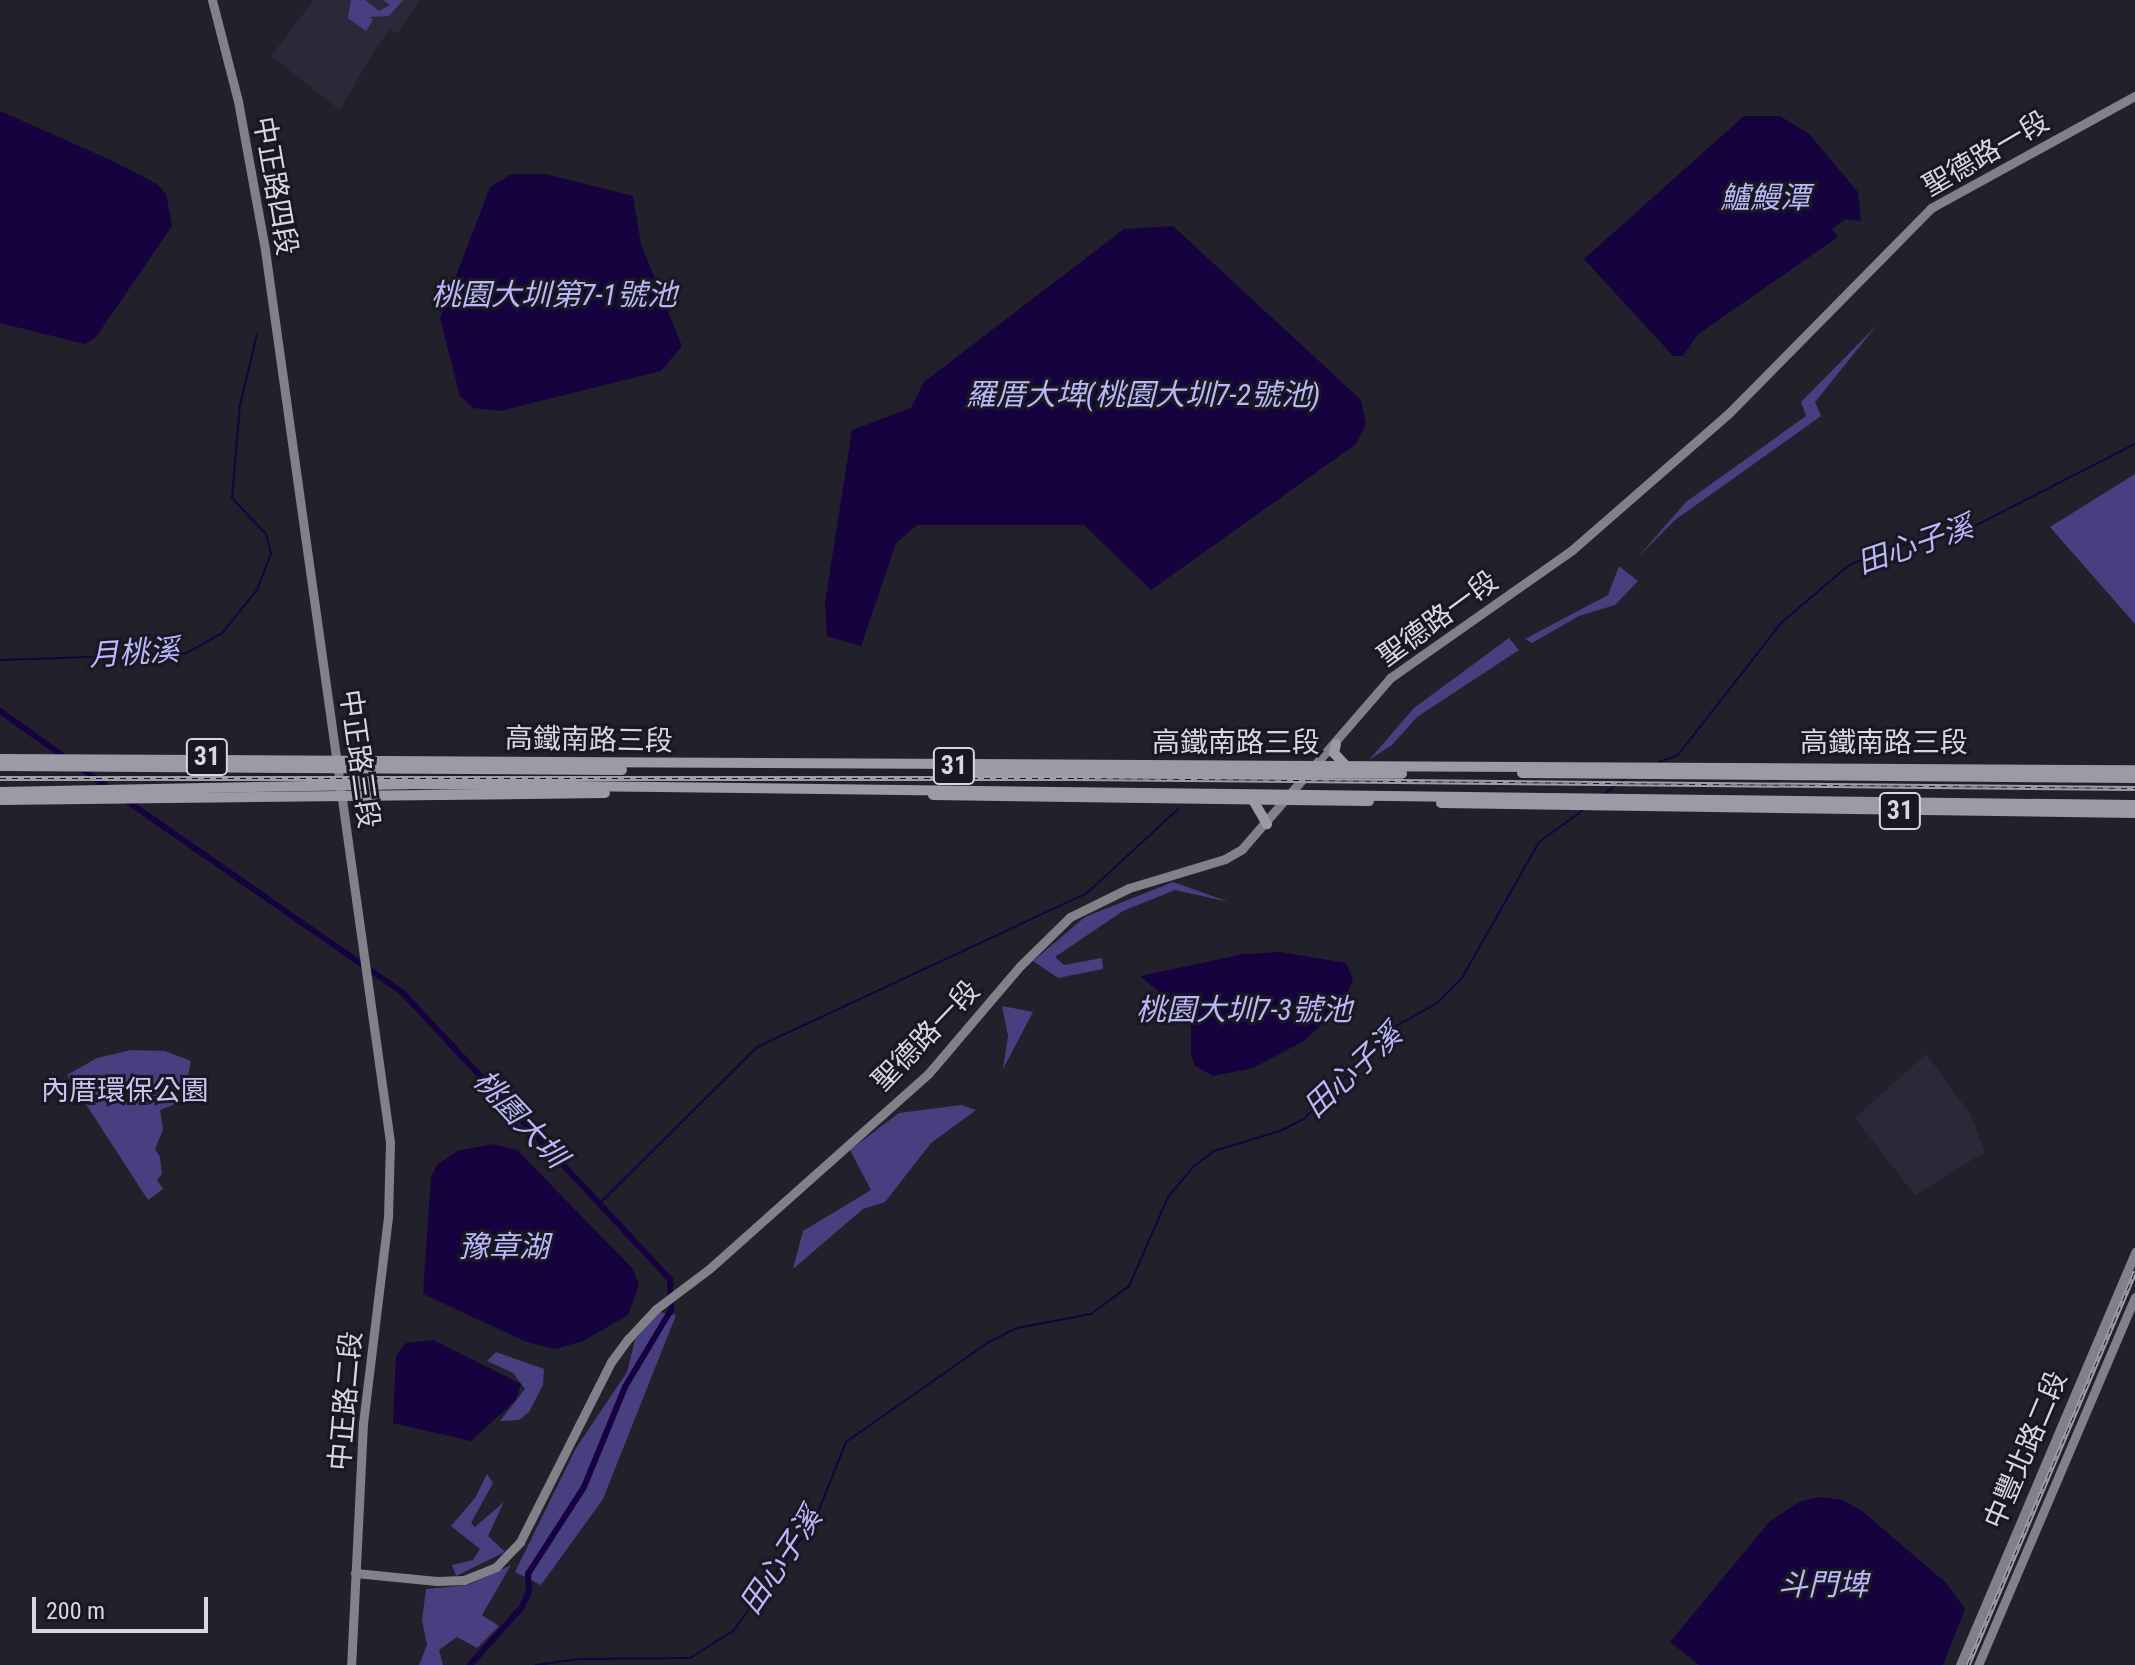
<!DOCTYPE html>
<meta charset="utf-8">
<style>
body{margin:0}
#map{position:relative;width:2135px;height:1665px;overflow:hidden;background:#22212b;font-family:"Roboto Condensed","Noto Sans TC",sans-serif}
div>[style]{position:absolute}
.built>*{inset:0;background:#2a2939}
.green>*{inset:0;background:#473f7f}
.water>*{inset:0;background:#15023e}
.stream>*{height:2px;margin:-1px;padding:0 1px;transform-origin:1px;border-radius:1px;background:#15023e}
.canal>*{height:6px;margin:-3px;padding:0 3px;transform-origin:3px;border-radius:3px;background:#15023e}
.secondary>*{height:9px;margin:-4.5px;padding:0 4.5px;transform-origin:4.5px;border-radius:4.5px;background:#818189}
.primary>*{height:10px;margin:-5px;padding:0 5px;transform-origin:5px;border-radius:5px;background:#9b9ba6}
.rail>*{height:5px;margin-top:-2.5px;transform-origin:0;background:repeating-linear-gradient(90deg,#191822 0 6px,#9e9ea6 0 12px);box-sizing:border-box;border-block:2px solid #9e9ea6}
span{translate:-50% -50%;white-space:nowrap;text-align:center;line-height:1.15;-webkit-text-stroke:6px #191822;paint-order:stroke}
.shield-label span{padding:2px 6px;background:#191822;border:2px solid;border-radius:6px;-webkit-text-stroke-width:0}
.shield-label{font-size:26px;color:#d7d7de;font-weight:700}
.street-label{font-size:28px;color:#d7d7de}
.park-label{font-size:28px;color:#c7c5f3}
.water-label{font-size:30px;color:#bbb7fa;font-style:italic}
.scale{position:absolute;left:32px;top:1597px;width:176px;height:36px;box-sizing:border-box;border:4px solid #d7d7de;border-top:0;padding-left:10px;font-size:24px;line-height:28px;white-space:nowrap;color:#d7d7de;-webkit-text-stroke:6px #191822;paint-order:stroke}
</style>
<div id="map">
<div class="built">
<i style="clip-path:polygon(314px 0,419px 0,398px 34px,391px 29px,377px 46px,340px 110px,271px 56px)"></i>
<i style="clip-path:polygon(1926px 1054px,1971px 1115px,1985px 1152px,1915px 1195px,1855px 1118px)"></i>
</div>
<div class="green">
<i style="clip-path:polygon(351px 0,365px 0,379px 11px,390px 5px,383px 0,403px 0,389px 16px,370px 17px,373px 20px,366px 31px,348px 18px)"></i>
<i style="clip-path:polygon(1877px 325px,1815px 402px,1821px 416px,1675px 520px,1638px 557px,1686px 502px,1806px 416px,1801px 402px)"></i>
<i style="clip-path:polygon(2135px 474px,2135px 624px,2050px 527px)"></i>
<i style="clip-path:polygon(1619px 566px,1638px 581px,1615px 605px,1579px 616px,1532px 643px,1525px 639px,1608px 595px)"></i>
<i style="clip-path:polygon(1509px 638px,1519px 650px,1417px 717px,1392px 745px,1369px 760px,1414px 708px)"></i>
<i style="clip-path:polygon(1173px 882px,1229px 902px,1175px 890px,1123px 911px,1055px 957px,1064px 965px,1102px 958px,1103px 969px,1058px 978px,1033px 961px,1085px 917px)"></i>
<i style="clip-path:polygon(1002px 1006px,1033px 1012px,1003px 1069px,1008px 1036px)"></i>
<i style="clip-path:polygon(131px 1050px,165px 1051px,191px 1061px,186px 1086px,174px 1085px,175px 1104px,160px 1110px,163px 1130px,155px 1149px,160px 1157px,162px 1174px,157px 1180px,163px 1189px,148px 1200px,67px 1075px,97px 1058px)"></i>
<i style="clip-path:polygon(961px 1105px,976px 1110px,931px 1143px,885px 1202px,863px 1209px,793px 1269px,803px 1231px,871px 1190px,850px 1150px,899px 1113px)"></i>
<i style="clip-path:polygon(659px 1312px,676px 1315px,603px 1499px,541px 1585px,515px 1572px,576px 1448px,627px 1372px,635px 1340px)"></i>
<i style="clip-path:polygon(496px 1352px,544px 1369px,543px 1385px,529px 1412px,519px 1420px,500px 1421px,525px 1389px,513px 1373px,487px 1361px)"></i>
<i style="clip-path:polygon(487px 1474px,493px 1483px,471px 1523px,475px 1527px,504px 1502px,488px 1536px,505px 1552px,456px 1576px,452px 1565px,473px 1560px,480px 1549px,451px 1526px,475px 1498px)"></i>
<i style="clip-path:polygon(511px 1565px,482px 1615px,499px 1626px,477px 1648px,457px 1637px,439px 1650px,443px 1665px,419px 1665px,427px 1645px,422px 1620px,426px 1589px,468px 1585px)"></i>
</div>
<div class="water">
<i style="clip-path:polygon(0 111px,108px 159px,157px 184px,166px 194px,172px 226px,96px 337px,85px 344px,0 323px)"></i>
<i style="clip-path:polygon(1744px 116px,1780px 116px,1809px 134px,1858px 192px,1861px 221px,1846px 219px,1832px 229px,1838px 237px,1697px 335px,1683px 356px,1673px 356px,1584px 259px)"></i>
<i style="clip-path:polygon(511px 174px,545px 174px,633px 196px,641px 244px,682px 346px,661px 371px,500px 411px,473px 408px,460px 396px,440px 318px,490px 187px)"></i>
<i style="clip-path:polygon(1173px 226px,1361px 400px,1366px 424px,1356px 444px,1151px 590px,1084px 525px,917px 525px,896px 543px,861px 646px,827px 636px,825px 603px,852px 430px,911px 408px,924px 382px,1124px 229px)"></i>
<i style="clip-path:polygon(1281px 952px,1346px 963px,1353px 979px,1344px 1003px,1304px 1041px,1253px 1068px,1213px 1076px,1195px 1066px,1191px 1055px,1191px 1019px,1140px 976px,1244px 954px)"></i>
<i style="clip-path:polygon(492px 1144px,517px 1150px,633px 1269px,639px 1285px,628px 1315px,583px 1341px,555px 1349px,527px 1342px,423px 1294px,431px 1177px,437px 1165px,457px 1151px)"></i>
<i style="clip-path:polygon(433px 1340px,521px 1384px,516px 1400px,471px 1441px,393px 1423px,396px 1356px,406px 1343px)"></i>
<i style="clip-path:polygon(1819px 1497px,1842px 1500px,1862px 1511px,1946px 1583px,1965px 1609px,1943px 1665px,1699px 1665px,1670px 1642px,1770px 1521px,1799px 1502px)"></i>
</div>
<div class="stream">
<i style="left:0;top:660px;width:185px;rotate:-1.9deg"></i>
<i style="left:185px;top:654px;width:43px;rotate:-29.6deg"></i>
<i style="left:222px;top:633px;width:55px;rotate:-50.9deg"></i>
<i style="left:257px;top:590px;width:39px;rotate:-69deg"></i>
<i style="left:271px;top:554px;width:21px;rotate:-104deg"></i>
<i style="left:266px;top:534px;width:50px;rotate:-133.4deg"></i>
<i style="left:232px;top:498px;width:93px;rotate:-85.1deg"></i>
<i style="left:240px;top:405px;width:73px;rotate:-76.5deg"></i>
<i style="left:1659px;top:762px;width:20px;rotate:-20deg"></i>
<i style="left:1678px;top:755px;width:167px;rotate:-52deg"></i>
<i style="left:1781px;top:623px;width:89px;rotate:-40.5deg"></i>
<i style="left:1849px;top:565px;width:48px;rotate:-22.2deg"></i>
<i style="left:1893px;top:547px;width:65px;rotate:-10.6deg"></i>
<i style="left:1957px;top:535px;width:200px;rotate:-27.1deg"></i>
<i style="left:1604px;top:794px;width:26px;rotate:-36deg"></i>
<i style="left:601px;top:1202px;width:220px;rotate:-44.8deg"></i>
<i style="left:757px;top:1047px;width:364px;rotate:-25deg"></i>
<i style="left:1087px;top:893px;width:125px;rotate:-42.7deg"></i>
<i style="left:536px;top:1665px;width:42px;rotate:-8.1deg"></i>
<i style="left:578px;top:1659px;width:112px;rotate:-0.5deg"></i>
<i style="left:690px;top:1658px;width:51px;rotate:-32.1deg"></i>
<i style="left:733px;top:1631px;width:138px;rotate:-53.5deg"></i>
<i style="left:815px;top:1520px;width:84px;rotate:-68.3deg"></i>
<i style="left:846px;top:1442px;width:174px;rotate:-35deg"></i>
<i style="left:989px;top:1342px;width:31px;rotate:-27deg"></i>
<i style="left:1017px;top:1328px;width:75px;rotate:-10.7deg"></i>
<i style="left:1091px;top:1314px;width:47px;rotate:-36.4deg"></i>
<i style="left:1129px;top:1286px;width:97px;rotate:-66.3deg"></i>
<i style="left:1168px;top:1197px;width:39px;rotate:-50deg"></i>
<i style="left:1193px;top:1167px;width:26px;rotate:-37deg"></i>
<i style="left:1214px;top:1151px;width:69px;rotate:-16.9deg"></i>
<i style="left:1280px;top:1131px;width:28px;rotate:-27deg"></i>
<i style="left:1305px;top:1118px;width:129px;rotate:-45.3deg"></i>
<i style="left:1396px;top:1026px;width:47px;rotate:-29.3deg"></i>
<i style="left:1437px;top:1003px;width:35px;rotate:-45deg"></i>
<i style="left:1462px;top:978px;width:156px;rotate:-60.5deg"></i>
<i style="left:1539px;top:842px;width:54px;rotate:-36deg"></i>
</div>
<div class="canal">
<i style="left:0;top:711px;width:81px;rotate:35.5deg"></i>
<i style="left:82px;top:769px;width:33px;rotate:35deg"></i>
<i style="left:124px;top:799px;width:338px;rotate:34.8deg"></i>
<i style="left:402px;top:992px;width:393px;rotate:47deg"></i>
<i style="left:670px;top:1279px;width:31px;rotate:88deg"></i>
<i style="left:671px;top:1310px;width:90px;rotate:120.9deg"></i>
<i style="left:625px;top:1387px;width:108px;rotate:112.3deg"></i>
<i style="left:584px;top:1487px;width:103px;rotate:122.8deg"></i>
<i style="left:528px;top:1574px;width:17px;rotate:87deg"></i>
<i style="left:529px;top:1591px;width:17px;rotate:114deg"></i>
<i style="left:522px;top:1607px;width:78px;rotate:131.9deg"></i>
</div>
<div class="secondary">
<i style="left:212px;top:0;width:104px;rotate:75.6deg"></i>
<i style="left:238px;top:101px;width:151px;rotate:79.7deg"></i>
<i style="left:265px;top:250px;width:901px;rotate:82.02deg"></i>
<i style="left:390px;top:1142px;width:75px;rotate:91.5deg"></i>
<i style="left:388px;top:1217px;width:208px;rotate:96.9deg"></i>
<i style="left:363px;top:1423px;width:242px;rotate:92.8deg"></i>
<i style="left:355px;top:1573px;width:82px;rotate:5.6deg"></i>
<i style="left:437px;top:1581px;width:27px;rotate:-2deg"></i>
<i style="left:464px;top:1580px;width:35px;rotate:-22deg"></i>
<i style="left:496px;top:1567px;width:35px;rotate:-46deg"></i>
<i style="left:520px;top:1542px;width:202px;rotate:-63.2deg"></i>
<i style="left:611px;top:1362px;width:29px;rotate:-54deg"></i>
<i style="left:628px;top:1339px;width:41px;rotate:-47deg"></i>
<i style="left:656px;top:1309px;width:66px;rotate:-37deg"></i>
<i style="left:709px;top:1269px;width:293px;rotate:-41.7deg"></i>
<i style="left:928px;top:1074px;width:142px;rotate:-49.6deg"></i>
<i style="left:1020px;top:966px;width:70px;rotate:-44.4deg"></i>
<i style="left:1070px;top:917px;width:66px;rotate:-26.2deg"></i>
<i style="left:1129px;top:888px;width:100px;rotate:-16.8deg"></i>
<i style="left:1225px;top:859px;width:20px;rotate:-30deg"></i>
<i style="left:1242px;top:849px;width:226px;rotate:-49.1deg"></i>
<i style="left:1390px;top:678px;width:223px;rotate:-35.1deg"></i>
<i style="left:1572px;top:550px;width:208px;rotate:-41.1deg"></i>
<i style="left:1729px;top:413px;width:288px;rotate:-45.4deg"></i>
<i style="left:1931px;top:208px;width:233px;rotate:-28.8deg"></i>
<i style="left:1960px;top:1665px;width:449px;rotate:-67deg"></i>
<i style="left:1978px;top:1665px;width:400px;rotate:-66.9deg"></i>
</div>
<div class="primary">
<i style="left:1336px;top:744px;width:9px;rotate:103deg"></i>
<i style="left:1334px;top:753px;width:19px;rotate:47deg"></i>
<i style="left:0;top:759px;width:2135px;rotate:0.3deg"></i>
<i style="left:0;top:766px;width:622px;rotate:0.37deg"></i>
<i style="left:938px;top:773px;width:464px;rotate:0.1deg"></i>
<i style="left:1522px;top:773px;width:613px;rotate:0.47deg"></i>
<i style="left:0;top:792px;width:407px;rotate:-1.1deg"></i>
<i style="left:407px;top:784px;width:1728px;rotate:0.7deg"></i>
<i style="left:933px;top:795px;width:436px;rotate:0.8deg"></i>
<i style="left:0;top:800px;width:605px;rotate:-0.66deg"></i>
<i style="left:1253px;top:800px;width:28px;rotate:60deg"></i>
<i style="left:1441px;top:803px;width:694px;rotate:0.83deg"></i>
</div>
<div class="rail">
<i style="left:0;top:778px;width:1077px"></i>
<i style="left:1077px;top:778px;width:1058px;rotate:0.54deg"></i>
<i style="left:1968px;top:1665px;width:428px;rotate:-67deg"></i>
</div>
<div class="shield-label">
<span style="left:207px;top:757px">31</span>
<span style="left:954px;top:766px">31</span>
<span style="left:1900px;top:811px">31</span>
</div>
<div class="street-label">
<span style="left:1986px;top:154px;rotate:-30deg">聖德路一段</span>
<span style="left:275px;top:186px;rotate:80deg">中正路四段</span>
<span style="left:1438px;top:619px;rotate:-36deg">聖德路一段</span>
<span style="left:589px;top:740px;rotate:1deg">高鐵南路三段</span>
<span style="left:1236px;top:743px">高鐵南路三段</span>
<span style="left:1884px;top:743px">高鐵南路三段</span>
<span style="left:359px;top:759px;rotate:82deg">中正路三段</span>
<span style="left:926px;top:1036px;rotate:-46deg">聖德路一段</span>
<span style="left:346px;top:1401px;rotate:-85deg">中正路二段</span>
<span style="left:2026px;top:1450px;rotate:-67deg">中豐北路二段</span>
</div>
<div class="park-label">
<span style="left:125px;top:1091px">內厝環保公園</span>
</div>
<div class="water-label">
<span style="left:1765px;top:198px">鱸鰻潭</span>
<span style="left:554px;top:295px">桃園大圳第7-1號池</span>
<span style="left:1143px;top:395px">羅厝大埤(桃園大圳7-2號池)</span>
<span style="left:1915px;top:545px;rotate:-19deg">田心子溪</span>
<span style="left:134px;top:653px;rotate:-4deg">月桃溪</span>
<span style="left:1244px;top:1010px">桃園大圳7-3號池</span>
<span style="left:1353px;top:1071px;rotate:-43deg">田心子溪</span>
<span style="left:520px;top:1119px;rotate:47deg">桃園大圳</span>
<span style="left:504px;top:1247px">豫章湖</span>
<span style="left:781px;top:1561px;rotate:-56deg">田心子溪</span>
<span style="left:1823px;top:1585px">斗門埤</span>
</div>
<div class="scale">200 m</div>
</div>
